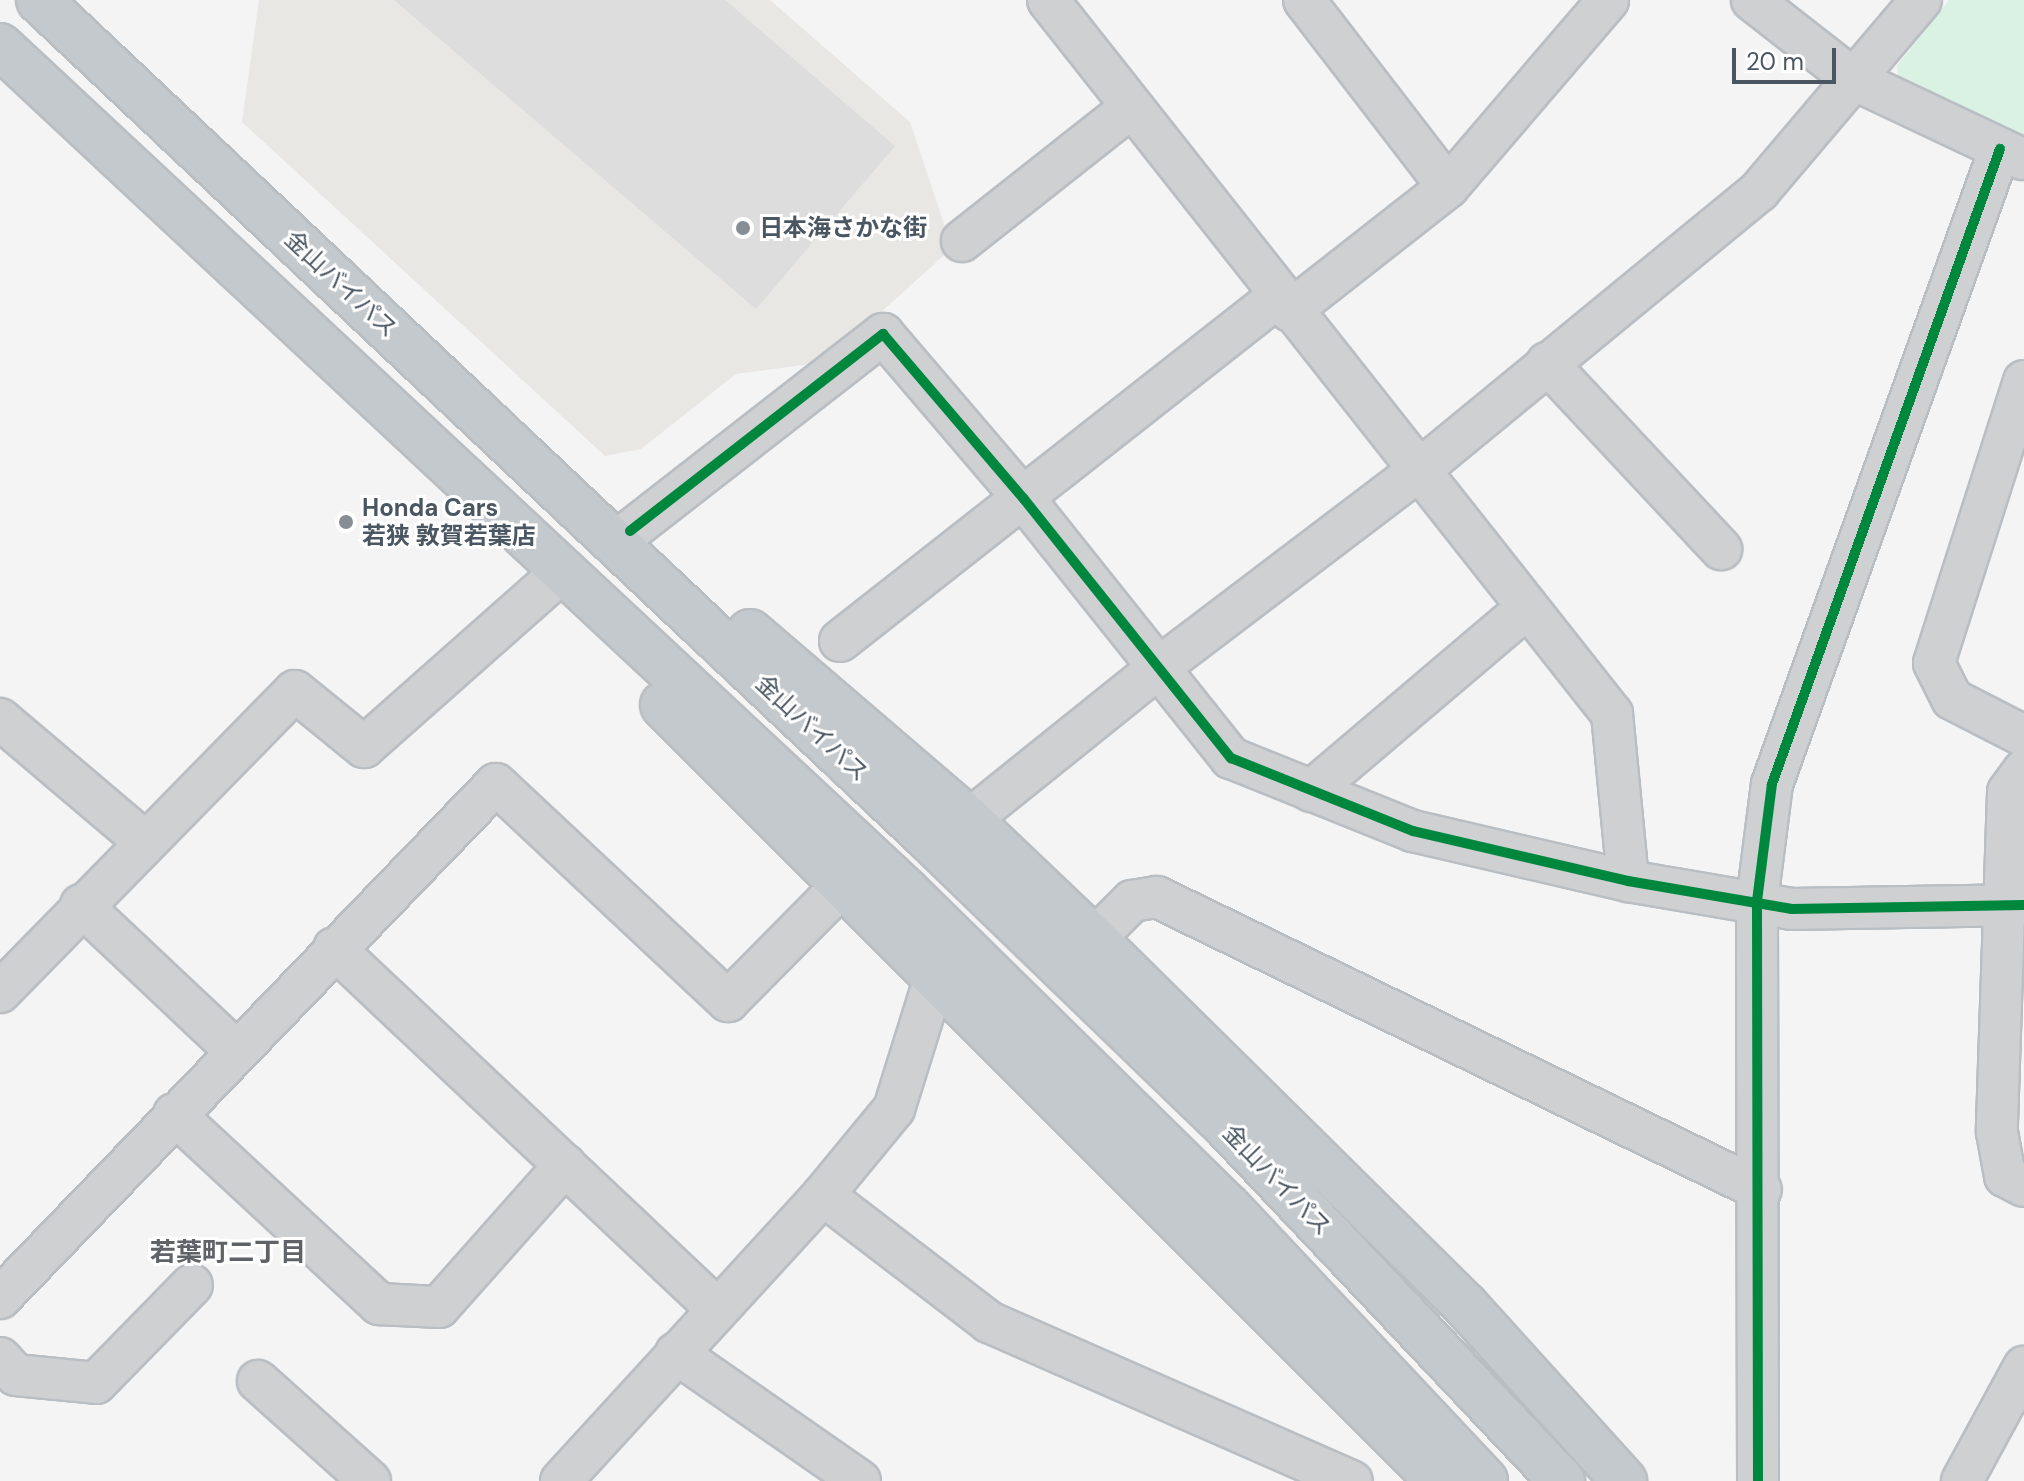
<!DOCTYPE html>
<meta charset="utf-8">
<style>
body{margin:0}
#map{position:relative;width:2024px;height:1481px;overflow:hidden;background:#f4f4f4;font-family:"DM Sans","Noto Sans JP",sans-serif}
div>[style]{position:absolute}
.commercial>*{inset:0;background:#e8e7e3}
.green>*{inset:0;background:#d9f2e3}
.building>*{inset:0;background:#ddddde}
.roads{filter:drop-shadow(2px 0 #b9bec3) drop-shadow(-2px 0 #b9bec3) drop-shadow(0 2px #b9bec3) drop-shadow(0 -2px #b9bec3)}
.minor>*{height:40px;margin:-20px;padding:0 20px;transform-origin:20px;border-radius:20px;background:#ced0d2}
.trunk>*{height:44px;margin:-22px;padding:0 22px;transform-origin:22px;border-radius:22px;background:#c4c9cd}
.cycleway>*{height:10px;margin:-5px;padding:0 5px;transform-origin:5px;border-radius:5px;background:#00873e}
.dots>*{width:22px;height:22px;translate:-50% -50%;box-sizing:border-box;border:4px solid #fff;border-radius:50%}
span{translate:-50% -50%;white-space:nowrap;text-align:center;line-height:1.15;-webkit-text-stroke:6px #fff;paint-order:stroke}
.poi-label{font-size:24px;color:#4a5661;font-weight:700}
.left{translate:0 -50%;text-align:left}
.street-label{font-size:24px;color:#4a5661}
.neighbourhood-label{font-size:26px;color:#5f6368;font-weight:700}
.scale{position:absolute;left:1732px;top:48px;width:104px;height:36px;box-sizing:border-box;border:4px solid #4a5661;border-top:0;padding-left:10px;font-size:24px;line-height:28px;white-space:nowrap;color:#4a5661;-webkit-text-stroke:6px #fff;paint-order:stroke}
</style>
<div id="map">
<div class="commercial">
<i style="clip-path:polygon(259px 0,770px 0,910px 122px,952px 248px,826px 362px,736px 374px,641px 449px,605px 456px,242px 122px)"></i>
</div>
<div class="green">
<i style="clip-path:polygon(1949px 0,2024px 0,2024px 137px,1899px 85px,1897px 66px)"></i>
</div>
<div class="building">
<i style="clip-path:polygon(394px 0,725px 0,895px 146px,756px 309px)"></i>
</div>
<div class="roads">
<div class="minor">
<i style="left:1048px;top:0;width:910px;rotate:51.69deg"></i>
<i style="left:1612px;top:714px;width:168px;rotate:84.5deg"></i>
<i style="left:1304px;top:0;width:236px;rotate:52.4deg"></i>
<i style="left:1752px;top:0;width:128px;rotate:38deg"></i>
<i style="left:1853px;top:79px;width:187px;rotate:25.3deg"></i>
<i style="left:962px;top:241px;width:213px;rotate:-38.3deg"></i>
<i style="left:1290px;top:311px;width:201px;rotate:-38.1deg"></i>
<i style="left:1448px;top:187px;width:246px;rotate:-49.4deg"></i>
<i style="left:1547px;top:363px;width:255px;rotate:46.9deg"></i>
<i style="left:2024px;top:381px;width:296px;rotate:107.7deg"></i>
<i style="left:1934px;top:663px;width:40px;rotate:63.4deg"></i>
<i style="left:1952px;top:699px;width:81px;rotate:27.2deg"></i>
<i style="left:630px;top:531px;width:321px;rotate:-37.9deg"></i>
<i style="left:883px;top:334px;width:217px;rotate:49.5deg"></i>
<i style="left:1024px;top:499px;width:332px;rotate:51.4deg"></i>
<i style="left:1231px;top:758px;width:196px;rotate:21.9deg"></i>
<i style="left:1413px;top:831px;width:221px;rotate:13.1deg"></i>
<i style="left:1628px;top:881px;width:165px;rotate:9.7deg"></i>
<i style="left:1791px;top:909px;width:233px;rotate:-1deg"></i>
<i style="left:840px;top:641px;width:558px;rotate:-38.16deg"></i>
<i style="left:0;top:719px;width:190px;rotate:40.3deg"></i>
<i style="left:2024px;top:770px;width:27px;rotate:126deg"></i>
<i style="left:2008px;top:792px;width:340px;rotate:91.9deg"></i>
<i style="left:1997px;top:1132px;width:45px;rotate:79.7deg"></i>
<i style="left:2005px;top:1176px;width:21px;rotate:28deg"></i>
<i style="left:1311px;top:791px;width:283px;rotate:-40.3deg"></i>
<i style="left:969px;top:820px;width:241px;rotate:-38.8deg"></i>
<i style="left:1157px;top:669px;width:326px;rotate:-37.2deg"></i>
<i style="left:1417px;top:472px;width:443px;rotate:-39.4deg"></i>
<i style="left:1759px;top:191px;width:250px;rotate:-49.7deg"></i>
<i style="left:81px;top:905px;width:212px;rotate:43.3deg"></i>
<i style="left:1094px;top:939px;width:54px;rotate:-45deg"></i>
<i style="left:1132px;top:901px;width:25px;rotate:-9deg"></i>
<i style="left:1157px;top:897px;width:671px;rotate:25.88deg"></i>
<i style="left:334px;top:948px;width:526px;rotate:43.31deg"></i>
<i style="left:0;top:992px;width:421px;rotate:-45.6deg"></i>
<i style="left:295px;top:691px;width:89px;rotate:39.1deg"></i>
<i style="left:364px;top:747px;width:243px;rotate:-41.5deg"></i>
<i style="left:174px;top:1114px;width:280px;rotate:42.8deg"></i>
<i style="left:379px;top:1304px;width:60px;rotate:2.9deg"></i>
<i style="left:439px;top:1307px;width:190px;rotate:-48.4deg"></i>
<i style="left:823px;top:1195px;width:209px;rotate:37.4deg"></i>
<i style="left:989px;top:1322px;width:396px;rotate:23.7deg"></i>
<i style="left:0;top:1298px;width:714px;rotate:-46.02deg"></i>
<i style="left:496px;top:784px;width:318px;rotate:43.1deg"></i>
<i style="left:728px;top:1001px;width:162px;rotate:-45.3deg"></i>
<i style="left:676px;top:1353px;width:224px;rotate:34.8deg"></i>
<i style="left:0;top:1358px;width:23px;rotate:47deg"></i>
<i style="left:16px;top:1375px;width:80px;rotate:5.7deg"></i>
<i style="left:96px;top:1383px;width:137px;rotate:-45.6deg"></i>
<i style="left:258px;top:1381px;width:150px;rotate:41.8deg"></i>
<i style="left:561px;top:1481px;width:388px;rotate:-47.5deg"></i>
<i style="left:823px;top:1195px;width:112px;rotate:-50.5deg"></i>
<i style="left:894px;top:1109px;width:138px;rotate:-72.7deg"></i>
<i style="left:1758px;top:1481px;width:580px;rotate:-90.1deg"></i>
<i style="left:1757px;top:901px;width:118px;rotate:-82.7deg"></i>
<i style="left:1772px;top:784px;width:675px;rotate:-70.25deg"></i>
<i style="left:1962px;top:1481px;width:130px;rotate:-61.5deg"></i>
</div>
<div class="trunk">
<i style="left:39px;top:0;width:1216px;rotate:43.3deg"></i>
<i style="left:924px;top:834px;width:424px;rotate:44deg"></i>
<i style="left:1229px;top:1129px;width:485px;rotate:46.6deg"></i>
<i style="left:0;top:46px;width:1239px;rotate:43deg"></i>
<i style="left:906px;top:891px;width:450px;rotate:44.5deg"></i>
<i style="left:1227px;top:1206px;width:377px;rotate:46.8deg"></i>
<i style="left:750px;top:632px;width:289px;rotate:40.6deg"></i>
<i style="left:969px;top:820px;width:173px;rotate:43.6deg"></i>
<i style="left:1094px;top:939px;width:523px;rotate:44.61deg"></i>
<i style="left:1466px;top:1306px;width:236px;rotate:47.9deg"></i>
<i style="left:663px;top:705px;width:1097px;rotate:45deg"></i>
</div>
</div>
<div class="cycleway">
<i style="left:630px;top:531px;width:321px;rotate:-37.9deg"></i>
<i style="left:883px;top:334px;width:217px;rotate:49.5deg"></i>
<i style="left:1024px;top:499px;width:332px;rotate:51.4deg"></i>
<i style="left:1231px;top:758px;width:196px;rotate:21.9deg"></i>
<i style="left:1413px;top:831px;width:221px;rotate:13.1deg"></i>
<i style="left:1628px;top:881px;width:165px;rotate:9.7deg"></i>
<i style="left:1791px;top:909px;width:233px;rotate:-1deg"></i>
<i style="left:1758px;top:1481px;width:580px;rotate:-90.1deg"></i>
<i style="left:1757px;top:901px;width:118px;rotate:-82.7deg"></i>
<i style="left:1772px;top:784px;width:675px;rotate:-70.25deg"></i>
</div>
<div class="dots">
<i style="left:743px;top:228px;background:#868d94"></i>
<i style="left:346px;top:522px;background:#868d94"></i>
</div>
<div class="poi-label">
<span class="left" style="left:759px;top:228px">日本海さかな街</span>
<span class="left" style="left:362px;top:522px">Honda Cars<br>若狭 敦賀若葉店</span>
</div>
<div class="street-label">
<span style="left:341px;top:284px;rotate:43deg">金山バイパス</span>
<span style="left:812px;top:728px;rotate:43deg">金山バイパス</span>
<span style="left:1277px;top:1180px;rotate:46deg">金山バイパス</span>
</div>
<div class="neighbourhood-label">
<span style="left:228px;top:1253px">若葉町二丁目</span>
</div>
<div class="scale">20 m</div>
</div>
